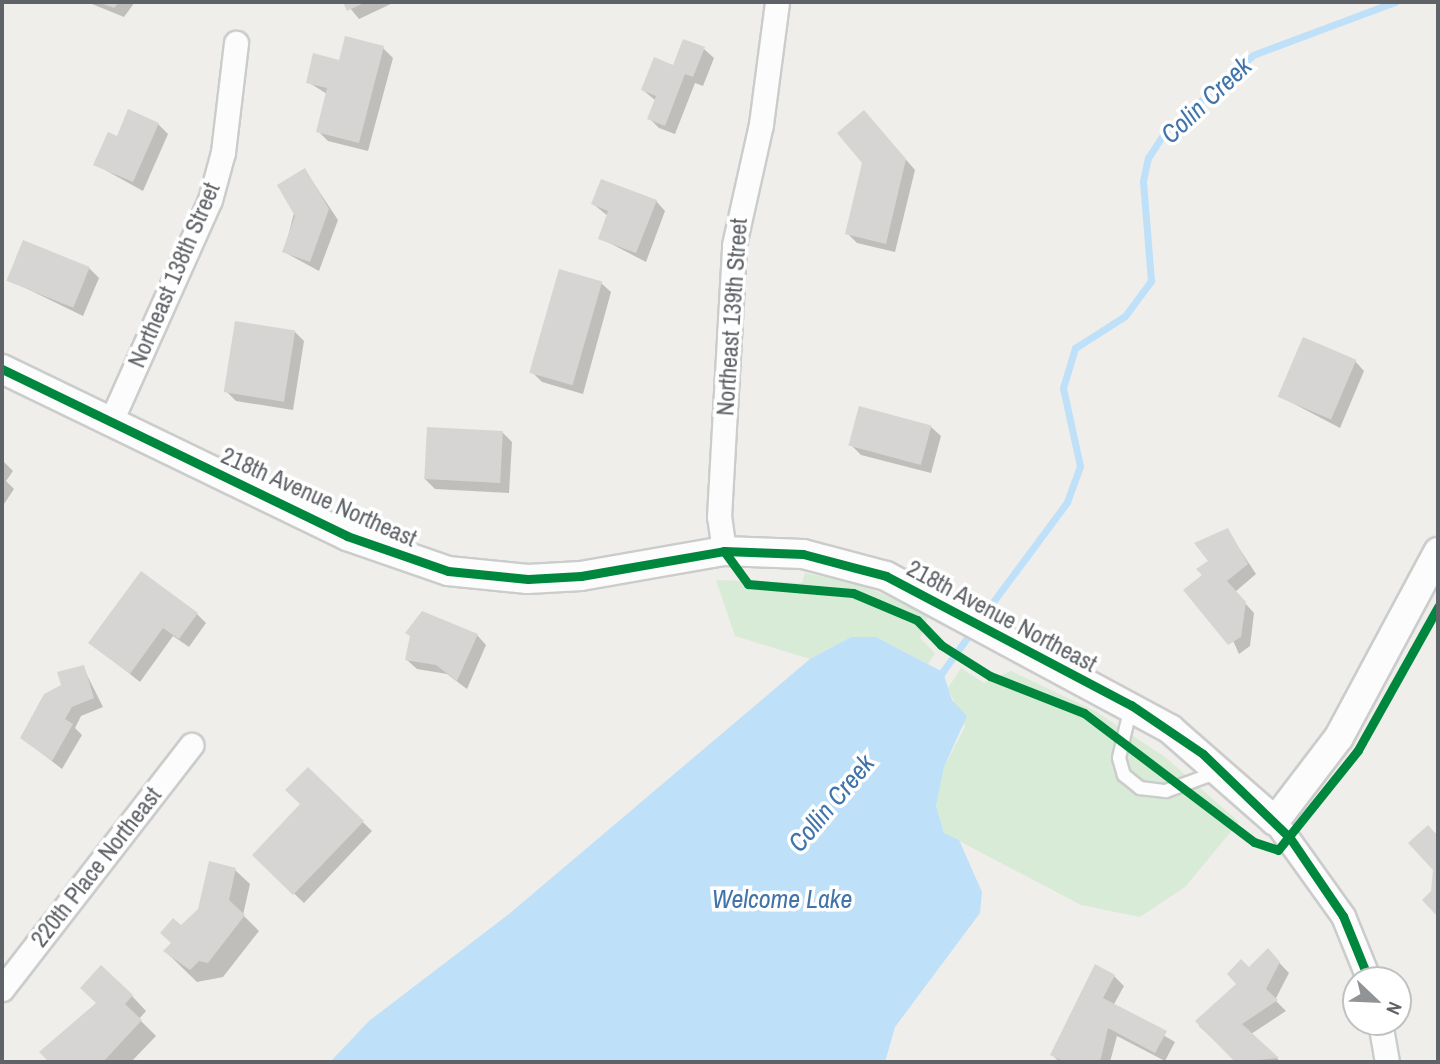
<!DOCTYPE html>
<style>
body{margin:0}
#map{position:relative;width:1440px;height:1064px;overflow:hidden;background:#efeeea;font-family:"Archivo Narrow",sans-serif}
div>[style]{position:absolute}
.green>*{inset:0;background:#d8ebd6}
.water>*{inset:0;background:#bfe0f9}
.shadow>*{inset:0;background:#0003}
.stream>*{height:7px;margin:-3.5px;padding:0 3.5px;transform-origin:3.5px;border-radius:3.5px;background:#bfe0f9}
.building>*{inset:0;background:#d6d5d3;transform-origin:0 0}
.roads{filter:drop-shadow(2px 0 #cbcccc) drop-shadow(-2px 0 #cbcccc) drop-shadow(0 2px #cbcccc) drop-shadow(0 -2px #cbcccc)}
.service>*{height:12px;margin:-6px;padding:0 6px;transform-origin:6px;border-radius:6px;background:#fdfcfc}
.minor>*{height:23px;margin:-11.5px;padding:0 11.5px;transform-origin:11.5px;border-radius:11.5px;background:#fdfcfc}
.tertiary>*{height:28px;margin:-14px;padding:0 14px;transform-origin:14px;border-radius:14px;background:#fdfcfc}
.cycleway>*{height:9px;margin:-4.5px;padding:0 4.5px;transform-origin:4.5px;border-radius:4.5px;background:#00873e}
span{translate:-50% -50%;white-space:nowrap;text-align:center;line-height:1.15;-webkit-text-stroke:7px #fff;paint-order:stroke}
.street-label{font-size:24px;color:#5f6368}
.water-label{font-size:26px;color:#4174aa;font-style:italic}
.frame{position:absolute;inset:0;border:4px solid #5f6368;pointer-events:none}
.north{position:absolute;left:1342px;top:966px;width:70px;height:70px;box-sizing:border-box;background:#fff;border:2px solid #bfc1c3;border-radius:50%;rotate:113deg;font-size:19px;font-weight:700;line-height:28px;text-align:center;color:#5f6368}
.north::after{content:'';display:block;margin:auto;width:24px;height:32px;background:#919496;clip-path:polygon(50% 0,100% 100%,50% 72%,0 100%)}
</style>
<div id="map">
<div class="green">
<i style="clip-path:polygon(805px 573px,856px 583px,929px 614px,920px 638px,935px 653px,928px 664px,876px 637px,851px 637px,810px 659px,735px 636px,716px 580px,802px 583px)"></i>
<i style="clip-path:polygon(961px 668px,984px 683px,1011px 671px,1095px 711px,1165px 757px,1239px 822px,1185px 887px,1140px 917px,1081px 905px,944px 833px,936px 806px,944px 767px,965px 727px,948px 688px)"></i>
</div>
<div class="water">
<i style="clip-path:polygon(851px 637px,876px 637px,943px 672px,952px 700px,967px 716px,944px 767px,936px 806px,944px 833px,959px 840px,982px 892px,980px 913px,895px 1027px,885px 1062px,330px 1062px,369px 1021px,509px 914px,810px 659px)"></i>
</div>
<div class="shadow">
<i style="clip-path:polygon(87px 2px,135px 2px,124px 17px)"></i>
<i style="clip-path:polygon(345px 2px,395px 2px,359px 19px)"></i>
<i style="clip-path:polygon(383px 48px,393px 58px,368px 151px,328px 141px,318px 131px,327px 94px,308px 82px)"></i>
<i style="clip-path:polygon(704px 49px,714px 58px,703px 86px,695px 83px,675px 134px,659px 128px,649px 118px,656px 101px,643px 90px)"></i>
<i style="clip-path:polygon(873px 122px,915px 170px,895px 252px,857px 243px,847px 233px)"></i>
<i style="clip-path:polygon(158px 124px,168px 134px,143px 191px,96px 165px,118px 138px)"></i>
<i style="clip-path:polygon(305px 170px,338px 220px,319px 271px,284px 252px)"></i>
<i style="clip-path:polygon(656px 201px,665px 211px,646px 262px,600px 238px,608px 216px,593px 204px)"></i>
<i style="clip-path:polygon(89px 268px,99px 278px,83px 316px,9px 280px)"></i>
<i style="clip-path:polygon(601px 283px,611px 292px,583px 394px,542px 382px,532px 372px)"></i>
<i style="clip-path:polygon(294px 331px,304px 341px,293px 410px,236px 401px,227px 392px)"></i>
<i style="clip-path:polygon(1355px 361px,1364px 371px,1340px 428px,1279px 396px)"></i>
<i style="clip-path:polygon(931px 427px,941px 436px,931px 473px,861px 455px,851px 445px)"></i>
<i style="clip-path:polygon(503px 433px,512px 442px,509px 493px,435px 489px,425px 479px)"></i>
<i style="clip-path:polygon(2px 460px,13px 471px,6px 481px,14px 489px,2px 507px)"></i>
<i style="clip-path:polygon(1227px 530px,1256px 574px,1235px 592px,1254px 613px,1250px 646px,1239px 654px,1204px 576px,1210px 561px,1197px 543px)"></i>
<i style="clip-path:polygon(197px 614px,206px 623px,189px 647px,173px 636px,140px 682px,91px 643px)"></i>
<i style="clip-path:polygon(477px 635px,486px 645px,467px 689px,447px 674px,417px 669px,407px 660px)"></i>
<i style="clip-path:polygon(83px 667px,103px 707px,81px 716px,75px 728px,82px 735px,62px 769px,22px 738px)"></i>
<i style="clip-path:polygon(308px 769px,372px 831px,304px 903px,254px 855px,302px 804px)"></i>
<i style="clip-path:polygon(235px 870px,250px 884px,243px 915px,259px 931px,223px 977px,197px 982px,165px 951px)"></i>
<i style="clip-path:polygon(1268px 951px,1289px 973px,1275px 1000px,1286px 1011px,1251px 1034px,1281px 1062px,1237px 1062px,1199px 1026px)"></i>
<i style="clip-path:polygon(1114px 976px,1124px 986px,1113px 1006px,1175px 1042px,1165px 1061px,1117px 1036px,1110px 1062px,1060px 1062px,1052px 1055px)"></i>
<i style="clip-path:polygon(132px 996px,146px 1011px,139px 1019px,156px 1036px,131px 1062px,51px 1062px,41px 1052px)"></i>
</div>
<div class="stream">
<i style="left:981px;top:618px;width:144px;rotate:-53.4deg"></i>
<i style="left:1067px;top:502px;width:38px;rotate:-70deg"></i>
<i style="left:1080px;top:466px;width:80px;rotate:-102.3deg"></i>
<i style="left:1063px;top:388px;width:42px;rotate:-73.3deg"></i>
<i style="left:1075px;top:348px;width:59px;rotate:-32.6deg"></i>
<i style="left:1125px;top:316px;width:44px;rotate:-53.4deg"></i>
<i style="left:1151px;top:281px;width:100px;rotate:-94.6deg"></i>
<i style="left:1143px;top:181px;width:24px;rotate:-78deg"></i>
<i style="left:1148px;top:158px;width:30px;rotate:-57deg"></i>
<i style="left:1164px;top:133px;width:118px;rotate:-41.2deg"></i>
<i style="left:1253px;top:55px;width:152px;rotate:-20.5deg"></i>
<i style="left:938px;top:678px;width:58px;rotate:-54.1deg"></i>
</div>
<div class="building">
<i style="clip-path:polygon(98px 2px,119px 2px,114px 8px)"></i>
<i style="clip-path:polygon(343px 2px,366px 2px,347px 11px)"></i>
<i style="clip-path:polygon(345px 36px,384px 46px,359px 143px,316px 132px,327px 88px,306px 83px,313px 53px,339px 60px)"></i>
<i style="clip-path:polygon(683px 39px,705px 47px,693px 77px,685px 74px,665px 126px,647px 119px,656px 96px,641px 90px,654px 57px,673px 65px)"></i>
<i style="clip-path:polygon(128px 109px,159px 123px,133px 182px,93px 165px,108px 132px,117px 136px)"></i>
<i style="clip-path:polygon(864px 110px,906px 159px,886px 244px,845px 234px,862px 163px,837px 133px)"></i>
<i style="clip-path:polygon(305px 168px,329px 209px,310px 262px,282px 252px,295px 216px,277px 185px)"></i>
<i style="clip-path:polygon(601px 179px,657px 200px,636px 253px,598px 239px,608px 211px,591px 204px)"></i>
<i style="left:23px;top:240px;width:72px;height:44px;rotate:22deg"></i>
<i style="left:559px;top:269px;width:45px;height:108px;rotate:16deg"></i>
<i style="left:235px;top:321px;width:61px;height:72px;rotate:9deg"></i>
<i style="left:1303px;top:337px;width:58px;height:65px;rotate:23deg"></i>
<i style="left:859px;top:406px;width:75px;height:41px;rotate:15deg"></i>
<i style="left:427px;top:427px;width:76px;height:52px;rotate:3deg"></i>
<i style="clip-path:polygon(1228px 528px,1248px 564px,1227px 581px,1246px 602px,1241px 637px,1228px 645px,1183px 590px,1202px 575px,1196px 569px,1208px 561px,1194px 543px)"></i>
<i style="clip-path:polygon(141px 571px,198px 613px,179px 639px,163px 628px,130px 674px,88px 643px)"></i>
<i style="clip-path:polygon(422px 611px,478px 634px,457px 681px,436px 665px,405px 660px,410px 636px,405px 633px)"></i>
<i style="clip-path:polygon(84px 665px,94px 698px,72px 707px,65px 719px,73px 724px,52px 761px,20px 738px,44px 694px,61px 685px,57px 672px)"></i>
<i style="clip-path:polygon(308px 767px,364px 821px,293px 895px,252px 855px,300px 804px,285px 790px)"></i>
<i style="clip-path:polygon(1428px 825px,1438px 836px,1438px 917px,1422px 900px,1431px 891px,1433px 870px,1408px 843px)"></i>
<i style="clip-path:polygon(209px 861px,236px 868px,229px 900px,245px 915px,208px 963px,199px 961px,190px 970px,163px 951px,171px 943px,160px 933px,173px 918px,181px 925px,198px 909px)"></i>
<i style="clip-path:polygon(1268px 948px,1280px 962px,1266px 989px,1278px 1000px,1242px 1024px,1279px 1058px,1235px 1062px,1195px 1021px,1236px 984px,1227px 974px,1241px 959px,1249px 967px)"></i>
<i style="clip-path:polygon(1095px 964px,1115px 975px,1103px 998px,1167px 1031px,1155px 1053px,1108px 1028px,1100px 1062px,1065px 1062px,1050px 1055px)"></i>
<i style="clip-path:polygon(101px 965px,133px 995px,125px 1004px,142px 1020px,103px 1062px,49px 1062px,39px 1052px,96px 1003px,80px 988px)"></i>
</div>
<div class="roads">
<div class="service">
<i style="left:1131px;top:706px;width:53px;rotate:103deg"></i>
<i style="left:1119px;top:758px;width:18px;rotate:74deg"></i>
<i style="left:1124px;top:775px;width:21px;rotate:39deg"></i>
<i style="left:1140px;top:788px;width:26px;rotate:7deg"></i>
<i style="left:1166px;top:791px;width:55px;rotate:-20.1deg"></i>
</div>
<div class="minor">
<i style="left:111px;top:421px;width:242px;rotate:-65.9deg"></i>
<i style="left:210px;top:200px;width:50px;rotate:-74.8deg"></i>
<i style="left:223px;top:152px;width:110px;rotate:-83.2deg"></i>
<i style="left:724px;top:551px;width:34px;rotate:-98deg"></i>
<i style="left:719px;top:517px;width:272px;rotate:-86.8deg"></i>
<i style="left:734px;top:245px;width:124px;rotate:-77.4deg"></i>
<i style="left:761px;top:124px;width:123px;rotate:-82.5deg"></i>
<i style="left:1275px;top:821px;width:117px;rotate:54.4deg"></i>
<i style="left:1343px;top:916px;width:69px;rotate:67.9deg"></i>
<i style="left:2px;top:989px;width:309px;rotate:-52.2deg"></i>
<i style="left:1380px;top:1022px;width:41px;rotate:80.1deg"></i>
</div>
<div class="tertiary">
<i style="left:2px;top:369px;width:383px;rotate:25.8deg"></i>
<i style="left:347px;top:536px;width:107px;rotate:19.1deg"></i>
<i style="left:448px;top:571px;width:80px;rotate:5.7deg"></i>
<i style="left:528px;top:579px;width:53px;rotate:-3.2deg"></i>
<i style="left:581px;top:576px;width:145px;rotate:-9.9deg"></i>
<i style="left:724px;top:551px;width:79px;rotate:2.2deg"></i>
<i style="left:803px;top:554px;width:86px;rotate:14.8deg"></i>
<i style="left:886px;top:576px;width:323px;rotate:28.3deg"></i>
<i style="left:1170px;top:729px;width:140px;rotate:41.2deg"></i>
<i style="left:1275px;top:821px;width:106px;rotate:-52.7deg"></i>
<i style="left:1339px;top:737px;width:210px;rotate:-61.8deg"></i>
</div>
</div>
<div class="cycleway">
<i style="left:2px;top:369px;width:383px;rotate:25.8deg"></i>
<i style="left:347px;top:536px;width:107px;rotate:19.1deg"></i>
<i style="left:448px;top:571px;width:80px;rotate:5.7deg"></i>
<i style="left:528px;top:579px;width:53px;rotate:-3.2deg"></i>
<i style="left:581px;top:576px;width:145px;rotate:-9.9deg"></i>
<i style="left:724px;top:551px;width:79px;rotate:2.2deg"></i>
<i style="left:803px;top:554px;width:86px;rotate:14.8deg"></i>
<i style="left:886px;top:576px;width:277px;rotate:27.8deg"></i>
<i style="left:1131px;top:705px;width:87px;rotate:34.2deg"></i>
<i style="left:1203px;top:754px;width:121px;rotate:44deg"></i>
<i style="left:1290px;top:838px;width:94px;rotate:55.8deg"></i>
<i style="left:1343px;top:916px;width:69px;rotate:67.9deg"></i>
<i style="left:724px;top:551px;width:41px;rotate:54deg"></i>
<i style="left:748px;top:584px;width:105px;rotate:4.9deg"></i>
<i style="left:853px;top:593px;width:69px;rotate:22.9deg"></i>
<i style="left:917px;top:620px;width:35px;rotate:46deg"></i>
<i style="left:941px;top:645px;width:58px;rotate:32.3deg"></i>
<i style="left:990px;top:676px;width:101px;rotate:21.5deg"></i>
<i style="left:1084px;top:713px;width:213px;rotate:37.2deg"></i>
<i style="left:1254px;top:842px;width:25px;rotate:18deg"></i>
<i style="left:1278px;top:850px;width:128px;rotate:-51.3deg"></i>
<i style="left:1358px;top:750px;width:164px;rotate:-60.8deg"></i>
</div>
<div class="street-label">
<span style="left:174px;top:275px;rotate:-67deg">Northeast 138th Street</span>
<span style="left:732px;top:317px;rotate:-86deg">Northeast 139th Street</span>
<span style="left:319px;top:497px;rotate:24deg">218th Avenue Northeast</span>
<span style="left:1002px;top:616px;rotate:28deg">218th Avenue Northeast</span>
<span style="left:96px;top:867px;rotate:-52deg">220th Place Northeast</span>
</div>
<div class="water-label">
<span style="left:1206px;top:100px;rotate:-43deg">Colin Creek</span>
<span style="left:831px;top:803px;rotate:-50deg">Collin Creek</span>
<span style="left:782px;top:899px">Welcome Lake</span>
</div>
<div class="frame"></div>
<div class="north">N</div>
</div>
